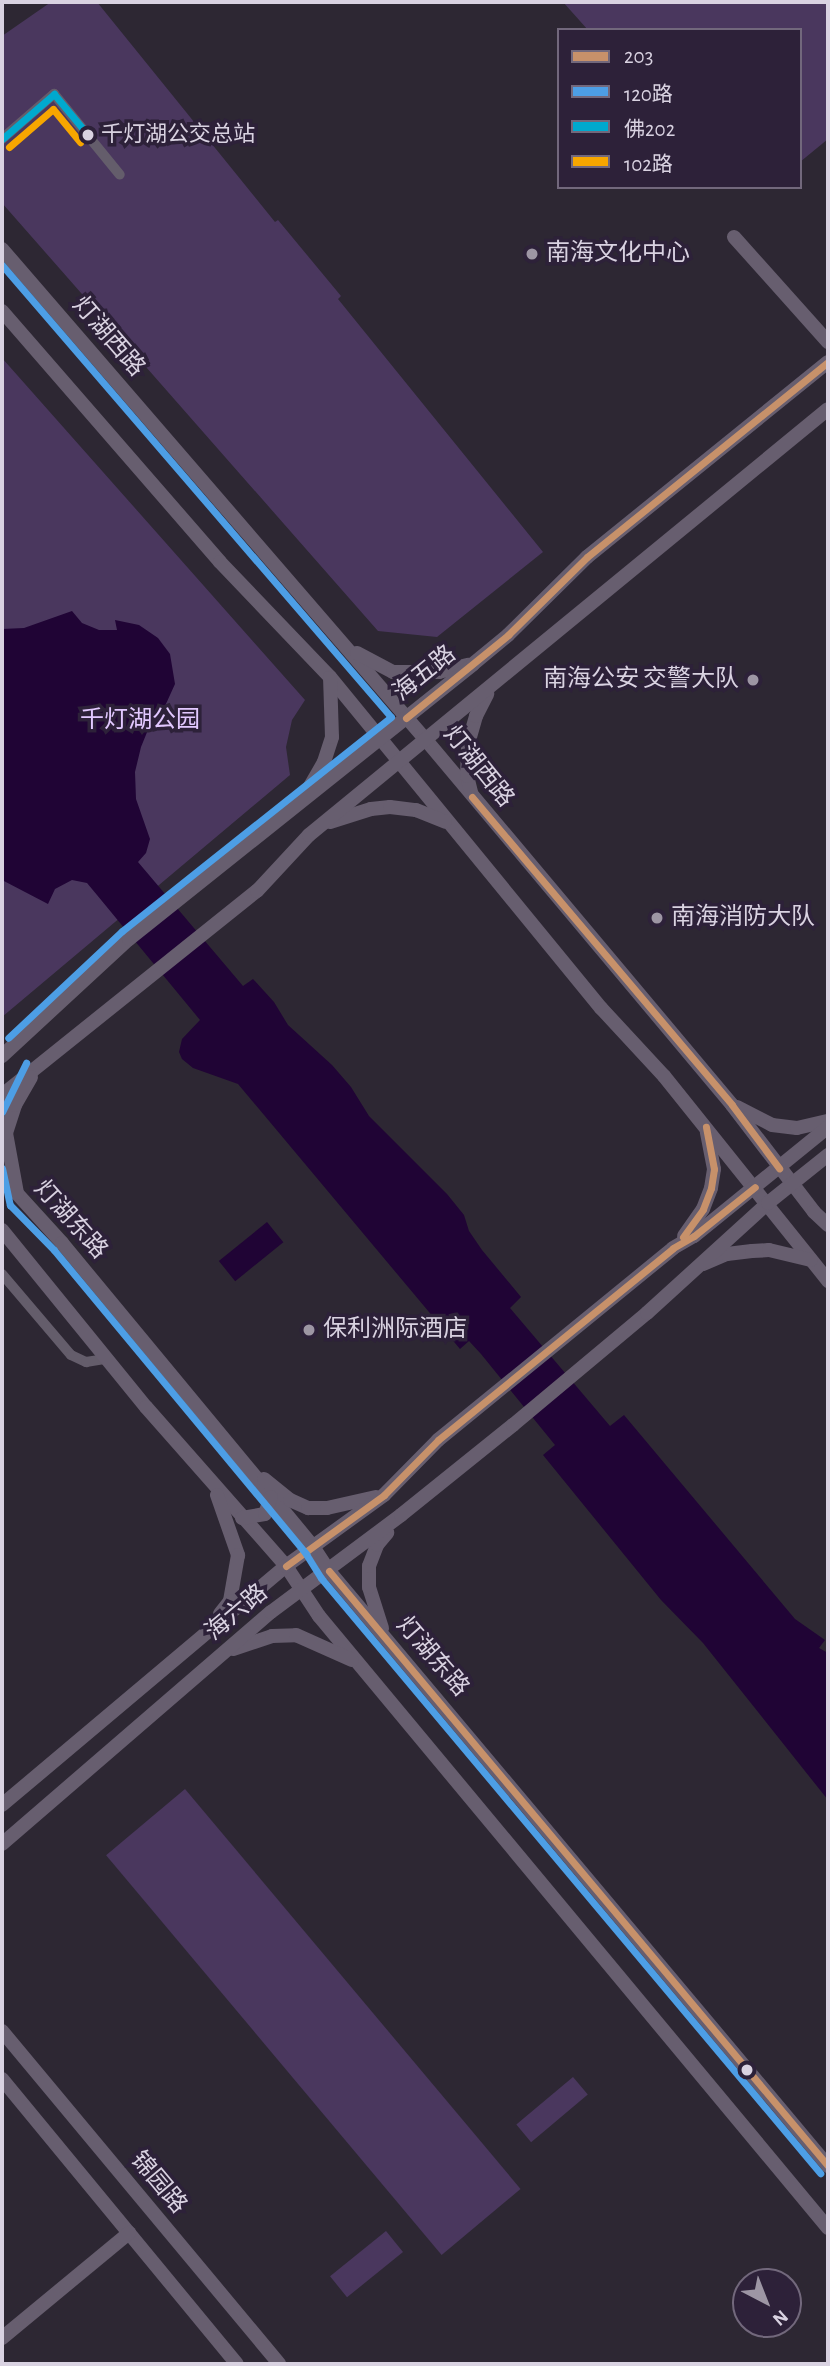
<!DOCTYPE html>
<meta charset="utf-8">
<style>
body{margin:0}
#map{position:relative;width:830px;height:2366px;overflow:hidden;background:#2d2733;font-family:"Alegreya Sans","Noto Sans SC",sans-serif}
div>[style]{position:absolute}
.green>*{inset:0;background:#4a375e;transform-origin:0 0}
.water>*{inset:0;background:#200435;transform-origin:0 0}
.street>*{height:10px;margin:-5px;padding:0 5px;transform-origin:5px;border-radius:5px;background:#645d6b}
.secondary>*{height:14px;margin:-7px;padding:0 7px;transform-origin:7px;border-radius:7px;background:#675e6f}
.bus-1>*{height:7px;margin:-3.5px;padding:0 3.5px;transform-origin:3.5px;border-radius:3.5px;background:#c7916a}
.bus-2>*{height:7px;margin:-3.5px;padding:0 3.5px;transform-origin:3.5px;border-radius:3.5px;background:#4d9ee5}
.bus-3>*{height:7px;margin:-3.5px;padding:0 3.5px;transform-origin:3.5px;border-radius:3.5px;background:#00a9ce}
.bus-4>*{height:7px;margin:-3.5px;padding:0 3.5px;transform-origin:3.5px;border-radius:3.5px;background:#f7a600}
.dots>*{width:19px;height:19px;translate:-50% -50%;box-sizing:border-box;border:4px solid #2d2139;border-radius:50%}
span{translate:-50% -50%;white-space:nowrap;text-align:center;line-height:1.15;-webkit-text-stroke:7px #2d2139;paint-order:stroke}
.bus-label{font-size:22px;color:#d9d2e1}
.left{translate:0 -50%;text-align:left}
.poi-label{font-size:24px;color:#d9d2e1}
.right{translate:-100% -50%;text-align:right}
.street-label{font-size:24px;color:#d9d2e1}
.park-label{font-size:24px;color:#e2c8ff}
.frame{position:absolute;inset:0;border:4px solid #d9d2e1;pointer-events:none}
.legend{position:absolute;left:557px;top:28px;width:245px;height:161px;box-sizing:border-box;background:#2d2139;border:2px solid #72687c;margin:0;padding:9px 12px;list-style:none;font-size:21px;color:#d9d2e1}
.legend li{display:flex;align-items:center;gap:14px;height:35px}
.legend b{width:35px;border:2px solid #72687c}
.north{position:absolute;left:732px;top:2268px;width:70px;height:70px;box-sizing:border-box;background:#2d2139;border:2px solid #72687c;border-radius:50%;rotate:138deg;font-size:19px;font-weight:700;line-height:28px;text-align:center;color:#d9d2e1}
.north::after{content:'';display:block;margin:auto;width:24px;height:32px;background:#9d96a4;clip-path:polygon(50% 0,100% 100%,50% 72%,0 100%)}
</style>
<div id="map">
<div class="green">
<i style="clip-path:polygon(51px 2px,97px 2px,275px 222px,278px 220px,341px 296px,338px 299px,543px 552px,437px 637px,378px 631px,2px 203px,2px 36px)"></i>
<i style="clip-path:polygon(563px 2px,828px 2px,828px 139px,800px 162px,800px 30px,588px 30px)"></i>
<i style="clip-path:polygon(2px 358px,305px 700px,292px 720px,286px 747px,290px 775px,2px 1017px)"></i>
<i style="left:185px;top:1789px;width:522px;height:103px;rotate:50deg"></i>
<i style="left:573px;top:2077px;width:23px;height:74px;rotate:50deg"></i>
<i style="left:386px;top:2231px;width:27px;height:72px;rotate:51deg"></i>
</div>
<div class="water">
<i style="clip-path:polygon(72px 611px,82px 623px,99px 630px,117px 630px,115px 620px,139px 625px,158px 638px,170px 654px,175px 684px,165px 706px,152px 720px,141px 747px,135px 772px,136px 799px,150px 839px,146px 853px,138px 862px,243px 986px,253px 979px,274px 1002px,288px 1025px,332px 1065px,351px 1087px,369px 1116px,447px 1194px,464px 1215px,469px 1231px,482px 1250px,521px 1297px,510px 1308px,610px 1426px,624px 1415px,795px 1619px,825px 1640px,819px 1648px,828px 1653px,828px 1800px,703px 1643px,661px 1600px,543px 1455px,555px 1445px,481px 1354px,469px 1341px,460px 1349px,238px 1084px,193px 1068px,182px 1059px,179px 1052px,182px 1039px,200px 1020px,97px 895px,87px 883px,72px 880px,55px 889px,48px 904px,2px 880px,2px 629px,24px 628px)"></i>
<i style="left:267px;top:1222px;width:26px;height:62px;rotate:51deg"></i>
</div>
<div class="street">
<i style="left:2px;top:139px;width:69px;rotate:-40.9deg"></i>
<i style="left:54px;top:94px;width:104px;rotate:50.8deg"></i>
<i style="left:2px;top:1274px;width:106px;rotate:49.6deg"></i>
<i style="left:71px;top:1355px;width:17px;rotate:25deg"></i>
<i style="left:86px;top:1362px;width:20px;rotate:-9deg"></i>
</div>
<div class="secondary">
<i style="left:734px;top:237px;width:141px;rotate:48.2deg"></i>
<i style="left:2px;top:249px;width:649px;rotate:49.19deg"></i>
<i style="left:426px;top:740px;width:476px;rotate:50deg"></i>
<i style="left:732px;top:1105px;width:135px;rotate:52.5deg"></i>
<i style="left:814px;top:1212px;width:19px;rotate:43deg"></i>
<i style="left:2px;top:311px;width:332px;rotate:49deg"></i>
<i style="left:220px;top:562px;width:159px;rotate:46.3deg"></i>
<i style="left:330px;top:677px;width:428px;rotate:50.7deg"></i>
<i style="left:601px;top:1008px;width:93px;rotate:47.2deg"></i>
<i style="left:664px;top:1076px;width:263px;rotate:51.3deg"></i>
<i style="left:357px;top:653px;width:41px;rotate:27.8deg"></i>
<i style="left:393px;top:672px;width:46px"></i>
<i style="left:439px;top:672px;width:30px;rotate:-14deg"></i>
<i style="left:471px;top:792px;width:16px;rotate:-104deg"></i>
<i style="left:467px;top:776px;width:32px;rotate:-88deg"></i>
<i style="left:468px;top:744px;width:29px;rotate:-74deg"></i>
<i style="left:476px;top:716px;width:25px;rotate:-63deg"></i>
<i style="left:305px;top:795px;width:38px;rotate:-60deg"></i>
<i style="left:324px;top:762px;width:26px;rotate:-72deg"></i>
<i style="left:332px;top:737px;width:59px;rotate:-91.9deg"></i>
<i style="left:330px;top:822px;width:43px;rotate:-17.6deg"></i>
<i style="left:371px;top:809px;width:19px;rotate:-6deg"></i>
<i style="left:390px;top:807px;width:26px;rotate:7deg"></i>
<i style="left:416px;top:810px;width:31px;rotate:22deg"></i>
<i style="left:2px;top:1056px;width:173px;rotate:-42.7deg"></i>
<i style="left:129px;top:939px;width:440px;rotate:-38.6deg"></i>
<i style="left:473px;top:664px;width:45px;rotate:-39.6deg"></i>
<i style="left:508px;top:635px;width:111px;rotate:-44.6deg"></i>
<i style="left:587px;top:557px;width:310px;rotate:-39deg"></i>
<i style="left:2px;top:1095px;width:327px;rotate:-38.7deg"></i>
<i style="left:257px;top:891px;width:76px;rotate:-47.1deg"></i>
<i style="left:309px;top:835px;width:671px;rotate:-39.38deg"></i>
<i style="left:737px;top:1107px;width:39px;rotate:27deg"></i>
<i style="left:772px;top:1125px;width:25px;rotate:7deg"></i>
<i style="left:797px;top:1128px;width:32px;rotate:-13deg"></i>
<i style="left:2px;top:1177px;width:89px;rotate:47.7deg"></i>
<i style="left:62px;top:1243px;width:396px;rotate:50.4deg"></i>
<i style="left:314px;top:1548px;width:27px;rotate:57deg"></i>
<i style="left:329px;top:1571px;width:777px;rotate:50.01deg"></i>
<i style="left:17px;top:1193px;width:61px;rotate:-100.4deg"></i>
<i style="left:6px;top:1133px;width:29px;rotate:-72deg"></i>
<i style="left:15px;top:1105px;width:32px;rotate:-60deg"></i>
<i style="left:2px;top:1230px;width:228px;rotate:50.9deg"></i>
<i style="left:146px;top:1407px;width:212px;rotate:48.6deg"></i>
<i style="left:286px;top:1566px;width:60px;rotate:56.6deg"></i>
<i style="left:319px;top:1616px;width:796px;rotate:50.25deg"></i>
<i style="left:684px;top:1236px;width:33px;rotate:-55deg"></i>
<i style="left:703px;top:1209px;width:22px;rotate:-69deg"></i>
<i style="left:711px;top:1188px;width:19px;rotate:-81deg"></i>
<i style="left:714px;top:1169px;width:38px;rotate:-101deg"></i>
<i style="left:703px;top:1264px;width:26px;rotate:-23deg"></i>
<i style="left:727px;top:1254px;width:25px;rotate:-7deg"></i>
<i style="left:752px;top:1251px;width:17px;rotate:-3deg"></i>
<i style="left:769px;top:1250px;width:43px;rotate:13.4deg"></i>
<i style="left:264px;top:1479px;width:33px;rotate:39deg"></i>
<i style="left:290px;top:1500px;width:20px;rotate:24deg"></i>
<i style="left:308px;top:1508px;width:19px"></i>
<i style="left:327px;top:1508px;width:50px;rotate:-12.7deg"></i>
<i style="left:217px;top:1495px;width:64px;rotate:70.7deg"></i>
<i style="left:238px;top:1555px;width:47px;rotate:99.9deg"></i>
<i style="left:230px;top:1601px;width:16px;rotate:128deg"></i>
<i style="left:242px;top:1518px;width:23px;rotate:-10deg"></i>
<i style="left:265px;top:1514px;width:18px;rotate:-71deg"></i>
<i style="left:382px;top:1628px;width:43px;rotate:-107.6deg"></i>
<i style="left:369px;top:1587px;width:21px;rotate:-90deg"></i>
<i style="left:369px;top:1566px;width:22px;rotate:-69deg"></i>
<i style="left:377px;top:1545px;width:16px;rotate:-50deg"></i>
<i style="left:233px;top:1649px;width:41px;rotate:-18.4deg"></i>
<i style="left:272px;top:1636px;width:24px;rotate:-2deg"></i>
<i style="left:296px;top:1635px;width:61px;rotate:24.1deg"></i>
<i style="left:2px;top:1805px;width:371px;rotate:-40.1deg"></i>
<i style="left:286px;top:1566px;width:121px;rotate:-35.9deg"></i>
<i style="left:384px;top:1495px;width:77px;rotate:-45.5deg"></i>
<i style="left:438px;top:1440px;width:303px;rotate:-39.2deg"></i>
<i style="left:673px;top:1248px;width:24px;rotate:-30deg"></i>
<i style="left:694px;top:1236px;width:173px;rotate:-39.1deg"></i>
<i style="left:2px;top:1844px;width:355px;rotate:-40.8deg"></i>
<i style="left:271px;top:1612px;width:162px;rotate:-36.7deg"></i>
<i style="left:401px;top:1515px;width:144px;rotate:-38.8deg"></i>
<i style="left:513px;top:1425px;width:175px;rotate:-39.9deg"></i>
<i style="left:647px;top:1313px;width:164px;rotate:-42.3deg"></i>
<i style="left:768px;top:1203px;width:77px;rotate:-38.7deg"></i>
<i style="left:2px;top:2031px;width:433px;rotate:50.2deg"></i>
<i style="left:2px;top:2079px;width:369px;rotate:50.5deg"></i>
<i style="left:2px;top:2338px;width:165px;rotate:-39.6deg"></i>
</div>
<div class="bus-1">
<i style="left:406px;top:718px;width:132px;rotate:-39.1deg"></i>
<i style="left:508px;top:635px;width:111px;rotate:-44.6deg"></i>
<i style="left:587px;top:557px;width:310px;rotate:-39deg"></i>
<i style="left:472px;top:797px;width:403px;rotate:49.8deg"></i>
<i style="left:732px;top:1105px;width:79px;rotate:53.3deg"></i>
<i style="left:683px;top:1237px;width:34px;rotate:-54deg"></i>
<i style="left:703px;top:1209px;width:22px;rotate:-69deg"></i>
<i style="left:711px;top:1188px;width:19px;rotate:-81deg"></i>
<i style="left:714px;top:1169px;width:43px;rotate:-100.8deg"></i>
<i style="left:286px;top:1566px;width:121px;rotate:-35.9deg"></i>
<i style="left:384px;top:1495px;width:77px;rotate:-45.5deg"></i>
<i style="left:438px;top:1440px;width:303px;rotate:-39.2deg"></i>
<i style="left:673px;top:1248px;width:24px;rotate:-30deg"></i>
<i style="left:694px;top:1236px;width:78px;rotate:-38.8deg"></i>
<i style="left:329px;top:1571px;width:777px;rotate:50.01deg"></i>
</div>
<div class="bus-2">
<i style="left:2px;top:265px;width:596px;rotate:49.28deg"></i>
<i style="left:391px;top:717px;width:344px;rotate:141.5deg"></i>
<i style="left:122px;top:931px;width:156px;rotate:136.8deg"></i>
<i style="left:2px;top:1112px;width:55px;rotate:-63.9deg"></i>
<i style="left:2px;top:1168px;width:38px;rotate:78deg"></i>
<i style="left:10px;top:1205px;width:63px;rotate:45.6deg"></i>
<i style="left:54px;top:1250px;width:395px;rotate:50.3deg"></i>
<i style="left:306px;top:1554px;width:28px;rotate:58deg"></i>
<i style="left:321px;top:1578px;width:777px;rotate:50.01deg"></i>
</div>
<div class="bus-3">
<i style="left:2px;top:139px;width:69px;rotate:-40.9deg"></i>
<i style="left:54px;top:94px;width:53px;rotate:50.3deg"></i>
</div>
<div class="bus-4">
<i style="left:9px;top:147px;width:58px;rotate:-40.8deg"></i>
<i style="left:53px;top:109px;width:43px;rotate:50.7deg"></i>
</div>
<div class="dots">
<i style="left:88px;top:135px;background:#d9d2e1"></i>
<i style="left:532px;top:254px;background:#9d96a4"></i>
<i style="left:753px;top:680px;background:#9d96a4"></i>
<i style="left:657px;top:918px;background:#9d96a4"></i>
<i style="left:309px;top:1330px;background:#9d96a4"></i>
<i style="left:747px;top:2070px;background:#d9d2e1"></i>
</div>
<div class="bus-label">
<span class="left" style="left:101px;top:135px">千灯湖公交总站</span>
</div>
<div class="poi-label">
<span class="left" style="left:546px;top:254px">南海文化中心</span>
<span class="right" style="left:739px;top:680px">南海公安 交警大队</span>
<span class="left" style="left:671px;top:918px">南海消防大队</span>
<span class="left" style="left:323px;top:1330px">保利洲际酒店</span>
</div>
<div class="street-label">
<span style="left:108px;top:337px;rotate:49deg">灯湖西路</span>
<span style="left:425px;top:674px;rotate:-39deg">海五路</span>
<span style="left:478px;top:767px;rotate:51deg">灯湖西路</span>
<span style="left:70px;top:1220px;rotate:48deg">灯湖东路</span>
<span style="left:237px;top:1613px;rotate:-40deg">海六路</span>
<span style="left:432px;top:1657px;rotate:49deg">灯湖东路</span>
<span style="left:158px;top:2183px;rotate:50deg">锦园路</span>
</div>
<div class="park-label">
<span style="left:140px;top:721px">千灯湖公园</span>
</div>
<div class="frame"></div>
<ul class="legend">
<li><b style="height:9px;background:#c7916a"></b>203</li>
<li><b style="height:9px;background:#4d9ee5"></b>120路</li>
<li><b style="height:9px;background:#00a9ce"></b>佛202</li>
<li><b style="height:9px;background:#f7a600"></b>102路</li>
</ul>
<div class="north">N</div>
</div>
